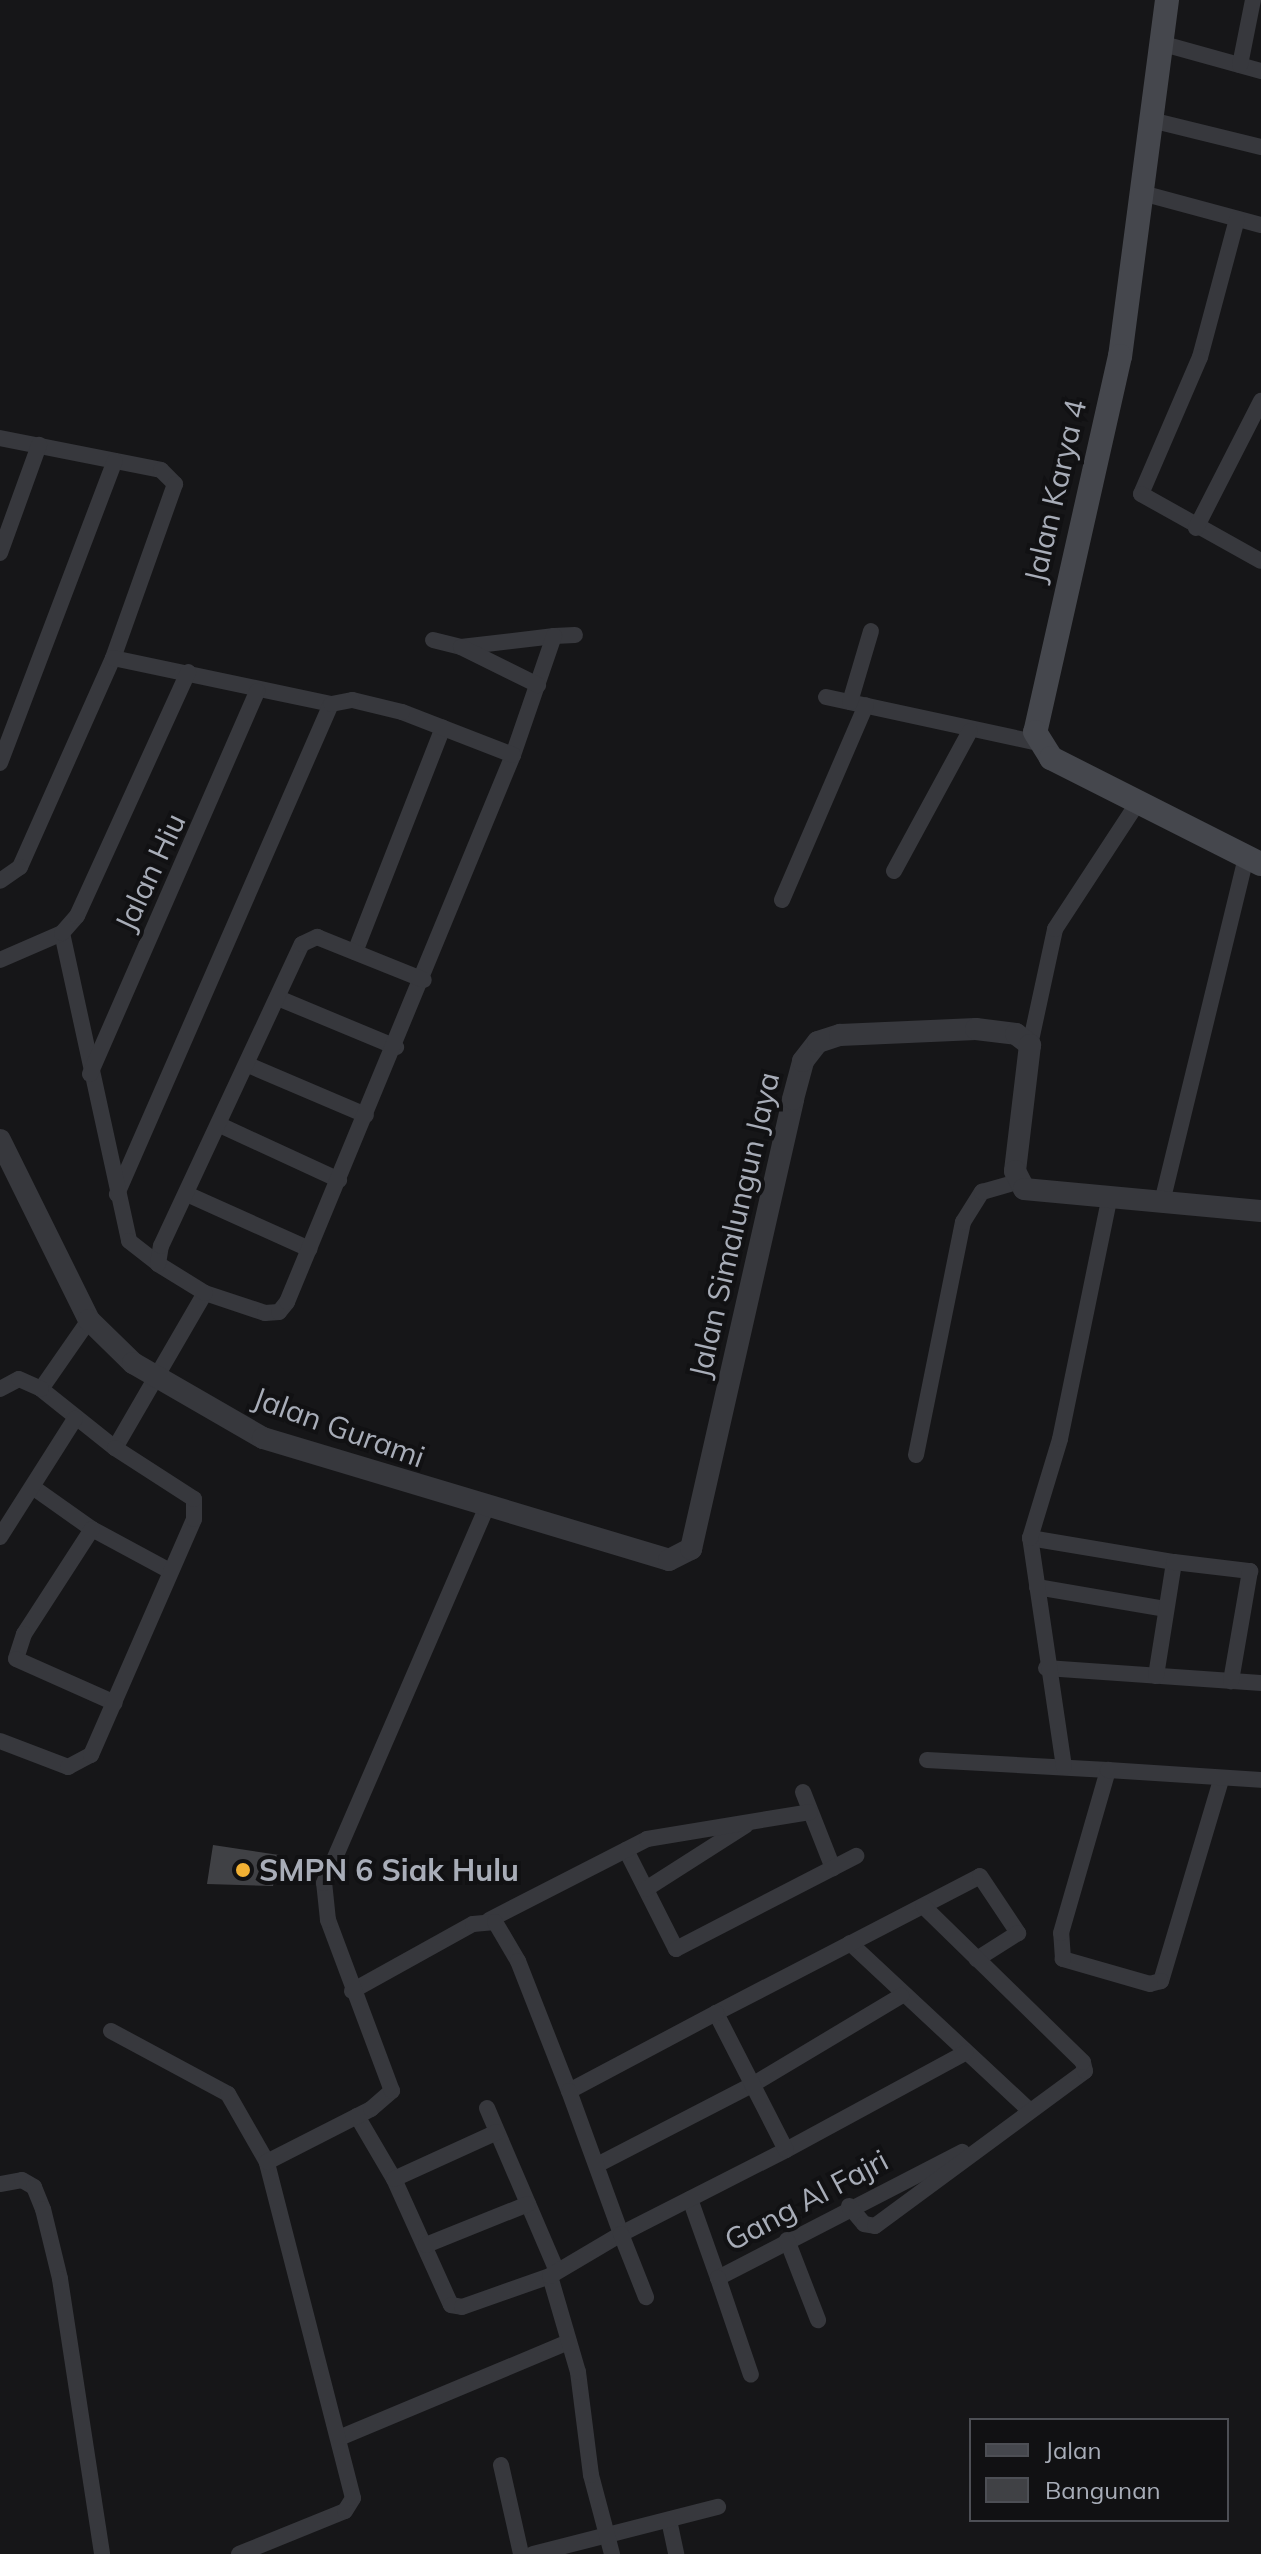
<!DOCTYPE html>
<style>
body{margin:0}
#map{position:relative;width:1261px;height:2554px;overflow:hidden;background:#161618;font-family:Mulish,sans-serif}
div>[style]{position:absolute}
.building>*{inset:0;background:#404145}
.minor>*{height:16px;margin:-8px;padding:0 8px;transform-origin:8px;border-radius:8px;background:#37383d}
.tertiary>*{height:22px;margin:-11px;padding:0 11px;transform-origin:11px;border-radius:11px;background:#37383d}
.secondary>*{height:24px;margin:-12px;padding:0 12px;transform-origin:12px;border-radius:12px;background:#45474d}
.dots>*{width:22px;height:22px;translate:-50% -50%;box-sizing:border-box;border:4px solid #111113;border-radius:50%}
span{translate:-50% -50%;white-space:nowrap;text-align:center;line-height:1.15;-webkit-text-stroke:8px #111113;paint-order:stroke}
.street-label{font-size:30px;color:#a8adb8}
.poi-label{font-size:30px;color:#a8adb8;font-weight:700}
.left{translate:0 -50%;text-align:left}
.legend{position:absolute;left:969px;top:2418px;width:260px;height:104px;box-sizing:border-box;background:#111113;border:2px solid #4d4f55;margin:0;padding:10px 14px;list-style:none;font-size:24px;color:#a8adb8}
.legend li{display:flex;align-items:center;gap:16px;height:40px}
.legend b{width:40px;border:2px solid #4d4f55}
</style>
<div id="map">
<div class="building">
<i style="clip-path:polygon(213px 1845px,279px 1855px,273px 1886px,207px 1884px)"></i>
</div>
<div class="minor">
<i style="left:1160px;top:43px;width:105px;rotate:15.5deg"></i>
<i style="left:1240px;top:65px;width:66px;rotate:-78.7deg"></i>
<i style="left:1151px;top:120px;width:113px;rotate:13.8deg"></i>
<i style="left:1142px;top:193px;width:123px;rotate:15.1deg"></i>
<i style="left:1237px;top:219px;width:143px;rotate:105deg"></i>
<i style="left:1200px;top:357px;width:149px;rotate:113.3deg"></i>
<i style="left:1141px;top:494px;width:137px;rotate:29.2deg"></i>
<i style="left:0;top:438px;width:164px;rotate:11.2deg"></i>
<i style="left:161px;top:470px;width:20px;rotate:45deg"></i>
<i style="left:175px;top:484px;width:185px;rotate:109.6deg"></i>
<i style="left:113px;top:658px;width:229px;rotate:114deg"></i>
<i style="left:20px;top:867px;width:24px;rotate:145deg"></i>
<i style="left:1196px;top:528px;width:143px;rotate:-62.9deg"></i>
<i style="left:0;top:553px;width:115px;rotate:-70.1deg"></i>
<i style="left:554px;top:636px;width:21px;rotate:-3deg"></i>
<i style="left:433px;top:640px;width:29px;rotate:14deg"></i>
<i style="left:461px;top:647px;width:94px;rotate:-6.7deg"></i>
<i style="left:554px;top:636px;width:126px;rotate:109deg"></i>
<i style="left:461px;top:647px;width:86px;rotate:26.3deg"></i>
<i style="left:113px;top:658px;width:223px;rotate:11.9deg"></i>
<i style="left:331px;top:704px;width:535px;rotate:113.59deg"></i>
<i style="left:826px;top:697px;width:217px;rotate:12.2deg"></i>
<i style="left:850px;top:702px;width:74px;rotate:-73.5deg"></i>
<i style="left:0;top:763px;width:323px;rotate:-69.2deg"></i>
<i style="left:894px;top:871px;width:159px;rotate:-61.5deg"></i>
<i style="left:782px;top:900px;width:212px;rotate:-66.7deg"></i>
<i style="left:62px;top:933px;width:315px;rotate:77.7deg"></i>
<i style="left:129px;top:1241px;width:37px;rotate:38deg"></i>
<i style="left:355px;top:952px;width:241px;rotate:-68.6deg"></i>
<i style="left:0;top:960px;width:68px;rotate:-23.5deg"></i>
<i style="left:62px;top:933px;width:23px;rotate:-49deg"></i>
<i style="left:77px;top:916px;width:268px;rotate:-65.5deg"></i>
<i style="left:278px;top:998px;width:128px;rotate:22.6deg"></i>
<i style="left:1030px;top:1045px;width:119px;rotate:-77.8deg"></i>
<i style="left:1055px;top:929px;width:152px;rotate:-56.8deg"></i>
<i style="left:248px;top:1065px;width:128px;rotate:23deg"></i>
<i style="left:90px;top:1074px;width:418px;rotate:-66.4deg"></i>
<i style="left:222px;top:1126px;width:129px;rotate:24.8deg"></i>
<i style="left:189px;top:1195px;width:132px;rotate:24.2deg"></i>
<i style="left:1163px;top:1198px;width:351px;rotate:-76.3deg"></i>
<i style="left:205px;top:1293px;width:63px;rotate:18.4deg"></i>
<i style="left:265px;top:1313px;width:14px;rotate:-4deg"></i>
<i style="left:279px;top:1312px;width:13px;rotate:-51deg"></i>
<i style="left:287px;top:1302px;width:592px;rotate:-67.55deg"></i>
<i style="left:513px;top:755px;width:119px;rotate:-158.8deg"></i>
<i style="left:402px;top:712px;width:51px;rotate:-166.5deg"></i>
<i style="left:352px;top:700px;width:21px;rotate:169deg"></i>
<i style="left:89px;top:1320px;width:84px;rotate:124.8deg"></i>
<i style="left:41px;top:1389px;width:95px;rotate:38.6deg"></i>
<i style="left:115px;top:1448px;width:179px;rotate:-59.9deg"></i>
<i style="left:205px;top:1293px;width:55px;rotate:-148.3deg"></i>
<i style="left:158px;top:1264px;width:18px;rotate:-81deg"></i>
<i style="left:161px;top:1246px;width:333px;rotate:-65deg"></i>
<i style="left:302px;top:944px;width:17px;rotate:-25deg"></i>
<i style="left:317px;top:937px;width:115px;rotate:21.9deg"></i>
<i style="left:0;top:1389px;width:21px;rotate:-28deg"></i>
<i style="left:19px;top:1379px;width:24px;rotate:24deg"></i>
<i style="left:916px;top:1455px;width:238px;rotate:-78.6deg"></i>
<i style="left:963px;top:1222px;width:36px;rotate:-58deg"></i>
<i style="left:982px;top:1192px;width:35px;rotate:-16deg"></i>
<i style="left:34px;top:1488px;width:71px;rotate:35.3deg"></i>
<i style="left:92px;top:1529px;width:89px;rotate:28.3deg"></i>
<i style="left:92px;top:1529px;width:125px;rotate:122.9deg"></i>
<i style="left:24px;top:1634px;width:26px;rotate:108deg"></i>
<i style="left:16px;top:1659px;width:108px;rotate:24deg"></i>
<i style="left:0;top:1537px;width:140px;rotate:-57.6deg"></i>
<i style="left:1030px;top:1538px;width:146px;rotate:9.5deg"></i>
<i style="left:1037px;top:1587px;width:131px;rotate:9.7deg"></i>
<i style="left:1046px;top:1668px;width:216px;rotate:4deg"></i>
<i style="left:1156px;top:1676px;width:115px;rotate:-81deg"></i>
<i style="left:1174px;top:1562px;width:77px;rotate:6.8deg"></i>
<i style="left:1250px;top:1571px;width:112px;rotate:99.8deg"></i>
<i style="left:0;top:1741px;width:73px;rotate:20.9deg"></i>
<i style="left:68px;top:1767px;width:26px;rotate:-28deg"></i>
<i style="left:91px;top:1755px;width:257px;rotate:-66.4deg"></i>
<i style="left:194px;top:1519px;width:20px;rotate:-90deg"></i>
<i style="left:194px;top:1499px;width:94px;rotate:-147.2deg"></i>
<i style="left:927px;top:1760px;width:181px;rotate:3.2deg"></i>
<i style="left:1064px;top:1767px;width:232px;rotate:-98.4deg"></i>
<i style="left:1030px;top:1538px;width:103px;rotate:-73.1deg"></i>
<i style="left:1060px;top:1439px;width:249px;rotate:-78.4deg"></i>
<i style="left:1221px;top:1780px;width:210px;rotate:106.6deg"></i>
<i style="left:1161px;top:1981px;width:11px;rotate:165deg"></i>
<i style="left:1150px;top:1984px;width:91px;rotate:-164deg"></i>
<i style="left:1063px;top:1959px;width:26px;rotate:-94deg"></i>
<i style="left:1061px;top:1933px;width:170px;rotate:-73.9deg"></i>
<i style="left:1108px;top:1770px;width:153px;rotate:3.7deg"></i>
<i style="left:803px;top:1792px;width:82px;rotate:68.5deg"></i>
<i style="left:626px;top:1850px;width:111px;rotate:63.2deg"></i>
<i style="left:676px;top:1949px;width:203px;rotate:-27.3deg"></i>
<i style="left:646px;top:1889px;width:119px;rotate:-32.6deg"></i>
<i style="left:489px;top:1920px;width:178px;rotate:-27.1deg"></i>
<i style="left:647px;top:1839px;width:165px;rotate:-9.4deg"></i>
<i style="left:850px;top:1943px;width:246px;rotate:43deg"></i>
<i style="left:352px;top:1991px;width:138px;rotate:-29deg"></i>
<i style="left:473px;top:1924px;width:22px;rotate:-5deg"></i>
<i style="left:495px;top:1922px;width:45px;rotate:59.5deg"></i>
<i style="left:518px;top:1961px;width:140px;rotate:68.6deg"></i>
<i style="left:716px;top:2013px;width:297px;rotate:-27.4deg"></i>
<i style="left:980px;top:1876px;width:69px;rotate:56.3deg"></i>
<i style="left:1018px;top:1933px;width:49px;rotate:147.6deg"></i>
<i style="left:111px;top:2031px;width:133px;rotate:28.3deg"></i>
<i style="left:228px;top:2094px;width:78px;rotate:60.2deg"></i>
<i style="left:487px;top:2108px;width:177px;rotate:66.8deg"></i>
<i style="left:357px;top:2116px;width:73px;rotate:59.6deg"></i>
<i style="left:394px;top:2179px;width:138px;rotate:65.7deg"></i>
<i style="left:451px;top:2305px;width:11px;rotate:10deg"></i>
<i style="left:462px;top:2307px;width:93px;rotate:-19.4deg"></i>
<i style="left:786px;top:2150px;width:204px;rotate:-28.5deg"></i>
<i style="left:597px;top:2165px;width:174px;rotate:-27.3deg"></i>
<i style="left:752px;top:2085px;width:174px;rotate:-30.9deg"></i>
<i style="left:394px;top:2179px;width:113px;rotate:-24.5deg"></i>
<i style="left:0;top:2184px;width:22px;rotate:-10deg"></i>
<i style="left:22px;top:2180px;width:14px;rotate:30deg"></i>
<i style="left:34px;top:2187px;width:24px;rotate:68deg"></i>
<i style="left:43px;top:2209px;width:72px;rotate:76.3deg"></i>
<i style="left:60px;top:2279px;width:278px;rotate:81.3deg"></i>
<i style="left:690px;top:2199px;width:84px;rotate:70.5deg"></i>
<i style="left:718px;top:2278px;width:275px;rotate:-27.3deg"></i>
<i style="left:849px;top:2206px;width:23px;rotate:50deg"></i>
<i style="left:864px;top:2224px;width:11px;rotate:10deg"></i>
<i style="left:875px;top:2226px;width:261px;rotate:-36.4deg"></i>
<i style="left:1085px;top:2071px;width:9px;rotate:-103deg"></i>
<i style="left:1083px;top:2062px;width:223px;rotate:-135.7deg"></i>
<i style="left:787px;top:2240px;width:86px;rotate:68.8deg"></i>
<i style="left:426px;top:2245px;width:110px;rotate:-21.9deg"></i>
<i style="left:718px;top:2278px;width:102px;rotate:71.2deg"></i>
<i style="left:339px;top:2438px;width:249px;rotate:-22.7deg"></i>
<i style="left:501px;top:2465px;width:91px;rotate:77.3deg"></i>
<i style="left:669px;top:2520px;width:35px;rotate:78deg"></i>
<i style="left:239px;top:2554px;width:114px;rotate:-22.1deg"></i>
<i style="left:345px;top:2511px;width:15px;rotate:-58deg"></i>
<i style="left:353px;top:2498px;width:347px;rotate:-104.4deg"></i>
<i style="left:267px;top:2162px;width:117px;rotate:-27deg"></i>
<i style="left:371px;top:2109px;width:28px;rotate:-41deg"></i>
<i style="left:392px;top:2091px;width:183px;rotate:-110.5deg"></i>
<i style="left:328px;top:1920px;width:37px;rotate:-96deg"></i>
<i style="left:324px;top:1883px;width:408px;rotate:-66.6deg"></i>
<i style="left:533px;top:2554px;width:191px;rotate:-14.3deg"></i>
<i style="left:612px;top:2554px;width:82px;rotate:-104.9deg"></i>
<i style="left:591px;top:2475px;width:104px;rotate:-97.2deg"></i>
<i style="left:578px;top:2372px;width:100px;rotate:-106.3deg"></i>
<i style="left:550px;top:2276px;width:82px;rotate:-30.6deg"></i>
<i style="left:621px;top:2234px;width:185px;rotate:-27deg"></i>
<i style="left:786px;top:2150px;width:154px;rotate:-117.1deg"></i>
<i style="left:716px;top:2013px;width:166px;rotate:152deg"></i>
<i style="left:569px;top:2091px;width:152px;rotate:70deg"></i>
<i style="left:621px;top:2234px;width:68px;rotate:68.4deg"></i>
</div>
<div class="tertiary">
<i style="left:0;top:1140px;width:201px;rotate:63.7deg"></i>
<i style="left:89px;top:1320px;width:62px;rotate:44.3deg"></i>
<i style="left:133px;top:1363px;width:150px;rotate:30deg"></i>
<i style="left:263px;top:1438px;width:424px;rotate:16.7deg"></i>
<i style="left:669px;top:1560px;width:25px;rotate:-27deg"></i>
<i style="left:691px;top:1549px;width:461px;rotate:-77.2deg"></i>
<i style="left:793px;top:1099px;width:39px;rotate:-75deg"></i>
<i style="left:803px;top:1061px;width:24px;rotate:-52deg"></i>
<i style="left:818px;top:1042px;width:23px;rotate:-18deg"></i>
<i style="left:840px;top:1035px;width:136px;rotate:-2.5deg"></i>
<i style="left:976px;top:1029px;width:40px;rotate:7.1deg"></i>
<i style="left:1016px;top:1034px;width:18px;rotate:38deg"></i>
<i style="left:1030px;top:1045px;width:127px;rotate:96.8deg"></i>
<i style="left:1015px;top:1171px;width:20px;rotate:63deg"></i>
<i style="left:1024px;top:1189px;width:238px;rotate:5.3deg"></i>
</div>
<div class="secondary">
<i style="left:1167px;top:0;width:359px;rotate:97.5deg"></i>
<i style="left:1120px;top:356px;width:385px;rotate:102.7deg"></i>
<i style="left:1035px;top:732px;width:31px;rotate:58deg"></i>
<i style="left:1051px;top:758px;width:235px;rotate:26.8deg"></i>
</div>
<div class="dots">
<i style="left:243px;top:1870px;background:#f2b134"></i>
</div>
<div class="street-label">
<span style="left:1055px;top:491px;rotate:-77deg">Jalan Karya 4</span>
<span style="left:150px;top:872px;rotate:-65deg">Jalan Hiu</span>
<span style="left:734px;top:1225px;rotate:-77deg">Jalan Simalungun Jaya</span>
<span style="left:339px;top:1427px;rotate:20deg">Jalan Gurami</span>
<span style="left:806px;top:2200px;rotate:-28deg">Gang Al Fajri</span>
</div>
<div class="poi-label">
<span class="left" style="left:259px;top:1870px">SMPN 6 Siak Hulu</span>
</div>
<ul class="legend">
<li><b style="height:10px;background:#45474d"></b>Jalan</li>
<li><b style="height:22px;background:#404145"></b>Bangunan</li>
</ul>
</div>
